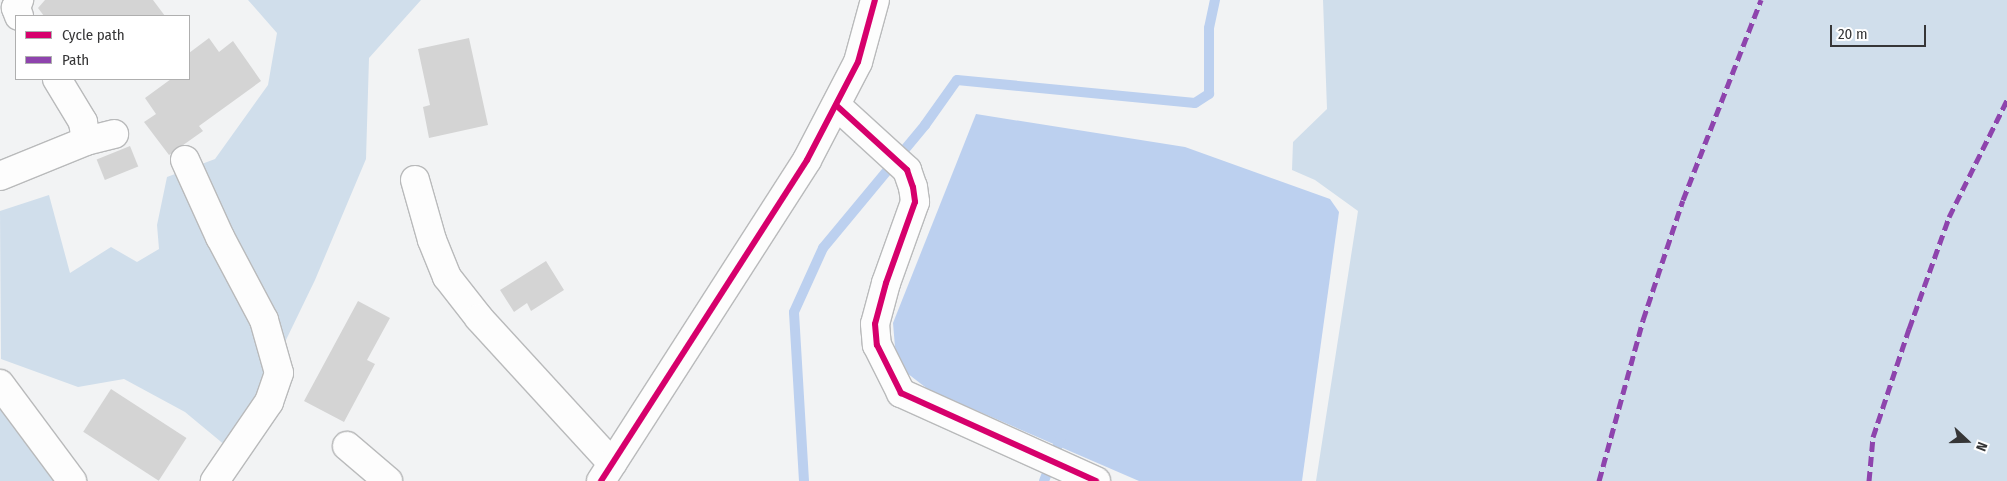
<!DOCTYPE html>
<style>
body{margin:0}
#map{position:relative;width:2007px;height:481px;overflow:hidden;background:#f2f3f4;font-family:"Fira Sans Condensed",sans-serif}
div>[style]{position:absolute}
.green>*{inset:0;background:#d0deeb}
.water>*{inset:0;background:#bcd0ef}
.stream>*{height:10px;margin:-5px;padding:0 5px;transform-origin:5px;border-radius:5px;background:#bcd0ef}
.building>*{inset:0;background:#d4d4d4;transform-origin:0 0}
.roads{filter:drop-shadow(1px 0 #b9babb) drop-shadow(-1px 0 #b9babb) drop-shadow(0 1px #b9babb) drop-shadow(0 -1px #b9babb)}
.minor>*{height:28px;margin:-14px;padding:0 14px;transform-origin:14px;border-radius:14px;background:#fdfdfd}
.quiet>*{height:5px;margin-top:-2.5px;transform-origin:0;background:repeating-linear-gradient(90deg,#8e44ad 0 10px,transparent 0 15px)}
.cycleway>*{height:6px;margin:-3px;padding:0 3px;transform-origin:3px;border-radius:3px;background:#d6006c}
span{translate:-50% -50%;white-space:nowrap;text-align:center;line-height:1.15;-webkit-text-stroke:5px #fff;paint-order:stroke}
.legend{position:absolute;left:15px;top:15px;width:175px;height:65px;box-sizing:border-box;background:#fff;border:1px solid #afafaf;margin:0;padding:6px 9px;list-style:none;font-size:15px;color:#363637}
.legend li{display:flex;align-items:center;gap:10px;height:25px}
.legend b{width:25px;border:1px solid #afafaf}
.north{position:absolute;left:1942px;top:416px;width:50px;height:50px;-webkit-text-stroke:4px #fff;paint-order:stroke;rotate:111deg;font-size:14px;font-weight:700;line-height:20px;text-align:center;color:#363637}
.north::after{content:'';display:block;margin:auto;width:18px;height:22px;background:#363637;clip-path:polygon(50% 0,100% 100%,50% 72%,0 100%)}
.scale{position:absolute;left:1830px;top:25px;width:96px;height:22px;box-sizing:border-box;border:2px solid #363637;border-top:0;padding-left:6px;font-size:15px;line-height:18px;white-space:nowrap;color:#363637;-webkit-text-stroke:4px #fff;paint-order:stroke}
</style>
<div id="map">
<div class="green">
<i style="clip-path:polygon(248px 0,421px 0,369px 58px,366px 159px,315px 280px,255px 404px,226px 446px,185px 412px,124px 379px,78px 387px,1px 359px,0 211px,49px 195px,70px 273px,111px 247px,137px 262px,159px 249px,157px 225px,167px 177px,215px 159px,268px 85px,277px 33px)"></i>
<i style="clip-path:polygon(1323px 0,2007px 0,2007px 481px,1316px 481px,1358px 211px,1315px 180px,1292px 170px,1293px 142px,1327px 109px)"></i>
<i style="clip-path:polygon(0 404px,63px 481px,0 481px)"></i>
</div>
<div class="water">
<i style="clip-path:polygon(976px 114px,1185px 147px,1330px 199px,1339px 212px,1302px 481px,1139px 481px,929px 390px,903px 370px,895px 347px,893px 323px)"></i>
</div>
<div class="stream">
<i style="left:804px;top:481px;width:169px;rotate:-93.4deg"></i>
<i style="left:794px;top:312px;width:70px;rotate:-65.6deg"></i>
<i style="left:823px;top:248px;width:160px;rotate:-50.3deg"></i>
<i style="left:925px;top:125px;width:55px;rotate:-54.6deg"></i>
<i style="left:957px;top:80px;width:239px;rotate:5.5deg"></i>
<i style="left:1195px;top:103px;width:17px;rotate:-33deg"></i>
<i style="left:1209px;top:94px;width:66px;rotate:-90deg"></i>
<i style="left:1209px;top:28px;width:29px;rotate:-78deg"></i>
<i style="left:1044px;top:481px;width:49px;rotate:-68.6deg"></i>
</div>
<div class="building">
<i style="clip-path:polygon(45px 0,153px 0,165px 16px,44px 16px,38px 8px)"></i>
<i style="clip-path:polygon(209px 38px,219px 52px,233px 41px,261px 81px,199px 126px,203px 131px,169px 155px,144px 122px,156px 114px,145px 98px,171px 79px,189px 79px,189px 53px)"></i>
<i style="clip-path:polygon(469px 38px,488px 125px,429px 138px,423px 107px,430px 105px,418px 49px)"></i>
<i style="left:130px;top:146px;width:22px;height:36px;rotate:68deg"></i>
<i style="clip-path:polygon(546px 261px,564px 290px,531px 311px,527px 303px,514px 312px,500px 290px)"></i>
<i style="clip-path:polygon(358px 301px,390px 318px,367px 360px,375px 364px,344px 422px,304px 401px)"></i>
<i style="left:111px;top:389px;width:90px;height:51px;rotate:33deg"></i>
</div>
<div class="roads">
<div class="minor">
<i style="left:19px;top:16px;width:9px;rotate:-111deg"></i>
<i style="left:16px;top:8px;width:9px;rotate:-69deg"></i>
<i style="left:57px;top:79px;width:50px;rotate:58.8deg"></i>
<i style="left:83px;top:122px;width:19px;rotate:81deg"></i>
<i style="left:837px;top:106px;width:95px;rotate:42.4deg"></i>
<i style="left:907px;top:170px;width:18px;rotate:71deg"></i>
<i style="left:913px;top:187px;width:15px;rotate:82deg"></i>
<i style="left:915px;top:202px;width:86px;rotate:109.7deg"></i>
<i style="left:886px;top:283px;width:42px;rotate:105deg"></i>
<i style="left:875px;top:324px;width:21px;rotate:85deg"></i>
<i style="left:877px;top:345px;width:54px;rotate:63.4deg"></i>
<i style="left:901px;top:393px;width:214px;rotate:24.3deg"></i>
<i style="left:185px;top:160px;width:85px;rotate:65.6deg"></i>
<i style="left:220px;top:237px;width:94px;rotate:62.1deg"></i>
<i style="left:264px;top:320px;width:55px;rotate:74.2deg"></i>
<i style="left:279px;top:373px;width:31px;rotate:109deg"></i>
<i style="left:269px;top:402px;width:96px;rotate:124.4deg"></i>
<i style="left:0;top:176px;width:93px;rotate:-22.1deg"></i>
<i style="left:86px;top:141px;width:29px;rotate:-14deg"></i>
<i style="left:415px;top:180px;width:62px;rotate:74.2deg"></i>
<i style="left:432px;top:240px;width:40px;rotate:68deg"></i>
<i style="left:447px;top:277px;width:52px;rotate:52deg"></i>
<i style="left:479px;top:318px;width:197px;rotate:47.5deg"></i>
<i style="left:0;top:384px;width:121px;rotate:53.4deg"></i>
<i style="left:347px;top:446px;width:54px;rotate:40.5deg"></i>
<i style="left:601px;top:481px;width:381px;rotate:-57.3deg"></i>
<i style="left:807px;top:160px;width:110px;rotate:-62.5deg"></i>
<i style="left:858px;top:62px;width:64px;rotate:-74.7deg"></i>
</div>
</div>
<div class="quiet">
<i style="left:1599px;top:481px;width:167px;rotate:-74.7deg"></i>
<i style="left:1643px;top:320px;width:126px;rotate:-71.6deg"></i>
<i style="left:1683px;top:200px;width:215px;rotate:-68.7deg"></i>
<i style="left:1869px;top:481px;width:44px;rotate:-84.8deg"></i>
<i style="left:1873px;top:437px;width:114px;rotate:-71.6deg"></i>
<i style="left:1909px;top:329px;width:119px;rotate:-70.3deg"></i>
<i style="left:1949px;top:217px;width:131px;rotate:-63.6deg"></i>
</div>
<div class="cycleway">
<i style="left:837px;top:106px;width:95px;rotate:42.4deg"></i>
<i style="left:907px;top:170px;width:18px;rotate:71deg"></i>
<i style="left:913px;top:187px;width:15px;rotate:82deg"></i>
<i style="left:915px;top:202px;width:86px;rotate:109.7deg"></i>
<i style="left:886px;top:283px;width:42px;rotate:105deg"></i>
<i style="left:875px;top:324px;width:21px;rotate:85deg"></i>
<i style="left:877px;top:345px;width:54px;rotate:63.4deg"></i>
<i style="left:901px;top:393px;width:214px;rotate:24.3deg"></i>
<i style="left:601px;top:481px;width:381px;rotate:-57.3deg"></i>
<i style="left:807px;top:160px;width:110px;rotate:-62.5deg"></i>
<i style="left:858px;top:62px;width:64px;rotate:-74.7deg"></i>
</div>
<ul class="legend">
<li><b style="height:6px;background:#d6006c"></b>Cycle path</li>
<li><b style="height:6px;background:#8e44ad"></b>Path</li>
</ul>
<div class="north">N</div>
<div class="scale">20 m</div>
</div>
